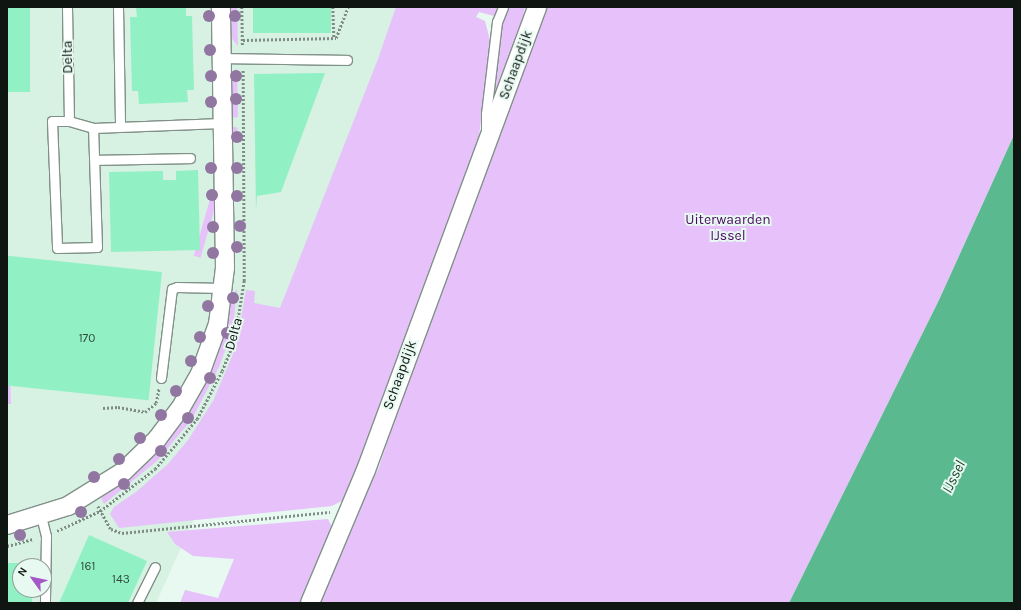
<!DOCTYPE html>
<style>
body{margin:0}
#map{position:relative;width:1021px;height:610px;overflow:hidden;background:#e7f9f0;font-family:Karla,sans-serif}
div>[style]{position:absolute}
.built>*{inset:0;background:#d7f1e3}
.green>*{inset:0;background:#e7c1f9;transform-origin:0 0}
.water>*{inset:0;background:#5ab98e}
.building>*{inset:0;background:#92f1c4;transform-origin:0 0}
.path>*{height:2.5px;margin-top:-1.25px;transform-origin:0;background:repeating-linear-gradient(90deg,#7f8b85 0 2px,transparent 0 4px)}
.roads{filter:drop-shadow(1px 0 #819189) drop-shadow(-1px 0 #819189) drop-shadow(0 1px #819189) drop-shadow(0 -1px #819189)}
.lane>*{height:9px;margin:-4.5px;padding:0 4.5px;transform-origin:4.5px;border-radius:4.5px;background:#fff}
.street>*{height:18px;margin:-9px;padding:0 9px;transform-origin:9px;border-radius:9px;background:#fff}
.trees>*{width:12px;height:12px;margin:-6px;border-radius:50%;background:#9176a1}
span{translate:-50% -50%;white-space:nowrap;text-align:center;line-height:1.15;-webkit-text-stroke:4px #e7f9f0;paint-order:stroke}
.number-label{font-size:12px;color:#304d3e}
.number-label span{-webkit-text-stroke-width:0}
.street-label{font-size:14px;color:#0f1612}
.park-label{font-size:14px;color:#4b0b61}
.water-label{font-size:15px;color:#1e4634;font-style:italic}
.frame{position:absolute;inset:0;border:8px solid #0f1612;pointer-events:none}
.north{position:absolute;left:12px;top:558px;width:40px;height:40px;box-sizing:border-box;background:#e7f9f0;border:1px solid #919e97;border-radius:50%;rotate:303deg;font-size:11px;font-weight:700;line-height:16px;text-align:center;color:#0f1612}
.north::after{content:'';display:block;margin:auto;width:14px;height:18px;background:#a657c8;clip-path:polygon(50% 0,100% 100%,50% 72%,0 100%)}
</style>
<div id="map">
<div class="built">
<i style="clip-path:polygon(evenodd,7px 7px,425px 7px,156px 603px,7px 603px,7px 7px,20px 566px,44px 566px,44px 590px,20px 590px,20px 566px)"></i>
</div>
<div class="green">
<i style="clip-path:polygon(230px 7px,237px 7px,238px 46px,230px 36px)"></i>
<i style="clip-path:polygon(396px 7px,498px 7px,494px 16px,479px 12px,476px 17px,485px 21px,491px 44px,477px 151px,347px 498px,332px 506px,119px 528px,110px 514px,114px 507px,136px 492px,168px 464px,188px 440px,213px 401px,236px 347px,246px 290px,255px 291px,254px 303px,280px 308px,378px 59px)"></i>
<i style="clip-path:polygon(507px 7px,525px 7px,520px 33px,489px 113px,501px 29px)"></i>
<i style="clip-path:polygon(544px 7px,1014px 7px,1014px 135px,939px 300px,789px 603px,320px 603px,357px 512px,379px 467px,428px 317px,480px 188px)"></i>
<i style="clip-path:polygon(237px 68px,238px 117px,231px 118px,230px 78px)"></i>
<i style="left:231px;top:126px;width:7px;height:135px;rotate:16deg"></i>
<i style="clip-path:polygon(7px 288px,11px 404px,7px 404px)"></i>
<i style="clip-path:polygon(237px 289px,234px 319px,228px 343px,219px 367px,192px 419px,157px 461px,104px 504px,101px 498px,133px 474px,171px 434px,224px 333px,231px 296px)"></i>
<i style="clip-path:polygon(328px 519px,334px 531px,300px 603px,180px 603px,185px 590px,218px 598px,234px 559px,193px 556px,175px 544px,167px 532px)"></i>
</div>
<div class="water">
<i style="clip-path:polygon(1014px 135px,1014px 603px,789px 603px,939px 300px)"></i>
</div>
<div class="building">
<i style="left:7px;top:7px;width:23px;height:85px"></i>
<i style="clip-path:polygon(136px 7px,186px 7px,186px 16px,192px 16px,194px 90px,187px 90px,188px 102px,139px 104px,138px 91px,132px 91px,130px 17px,137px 17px)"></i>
<i style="left:253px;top:7px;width:78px;height:26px"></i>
<i style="clip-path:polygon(325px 73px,281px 192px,257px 196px,256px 211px,254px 74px)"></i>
<i style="clip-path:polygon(198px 170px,200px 250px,111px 252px,109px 172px,163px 171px,163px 180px,176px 180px,176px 171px)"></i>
<i style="left:162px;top:272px;width:129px;height:155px;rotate:96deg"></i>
<i style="clip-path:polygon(89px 535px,147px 561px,128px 603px,59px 603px)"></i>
<i style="clip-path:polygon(7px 563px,32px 563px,32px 566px,20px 566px,20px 590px,32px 590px,32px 603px,7px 603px)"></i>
</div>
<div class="path">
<i style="left:242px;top:7px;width:39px;rotate:89deg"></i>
<i style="left:333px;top:7px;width:31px;rotate:88deg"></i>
<i style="left:243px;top:40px;width:93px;rotate:-1.2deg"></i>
<i style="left:336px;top:38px;width:33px;rotate:-69deg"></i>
<i style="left:103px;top:408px;width:15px;rotate:-4deg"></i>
<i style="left:118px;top:407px;width:27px;rotate:10deg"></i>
<i style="left:145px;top:412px;width:14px;rotate:-39deg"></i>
<i style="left:156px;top:403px;width:15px;rotate:-79deg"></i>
<i style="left:98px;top:506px;width:26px;rotate:61deg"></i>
<i style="left:111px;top:529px;width:12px;rotate:20deg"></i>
<i style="left:122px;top:533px;width:209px;rotate:-5.8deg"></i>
<i style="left:57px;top:531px;width:47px;rotate:-24.9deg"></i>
<i style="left:100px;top:511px;width:69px;rotate:-37.4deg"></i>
<i style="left:155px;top:469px;width:65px;rotate:-50deg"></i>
<i style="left:197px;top:419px;width:54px;rotate:-62.5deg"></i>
<i style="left:222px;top:371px;width:31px;rotate:-68deg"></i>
<i style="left:234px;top:342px;width:62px;rotate:-80.7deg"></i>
<i style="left:244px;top:281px;width:212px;rotate:-90.3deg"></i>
<i style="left:7px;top:546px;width:27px;rotate:-15deg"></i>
</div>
<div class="roads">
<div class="lane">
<i style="left:67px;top:7px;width:114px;rotate:89deg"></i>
<i style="left:69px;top:121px;width:25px;rotate:16deg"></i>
<i style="left:93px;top:128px;width:129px;rotate:-2.2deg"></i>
<i style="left:118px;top:7px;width:118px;rotate:89deg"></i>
<i style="left:222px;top:58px;width:125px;rotate:0.9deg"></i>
<i style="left:69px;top:121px;width:17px;rotate:180deg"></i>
<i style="left:52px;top:121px;width:127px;rotate:87.7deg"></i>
<i style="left:57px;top:248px;width:40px;rotate:-1.4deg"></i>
<i style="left:97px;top:247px;width:119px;rotate:-91.9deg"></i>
<i style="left:486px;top:131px;width:17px;rotate:-90deg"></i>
<i style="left:486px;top:114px;width:93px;rotate:-83.2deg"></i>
<i style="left:497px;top:22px;width:16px;rotate:-68deg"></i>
<i style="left:95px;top:160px;width:95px;rotate:-1.2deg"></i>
<i style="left:161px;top:378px;width:90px;rotate:-83deg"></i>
<i style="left:172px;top:289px;width:5px;rotate:-22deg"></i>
<i style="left:177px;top:287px;width:46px;rotate:1.2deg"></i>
<i style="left:41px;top:516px;width:21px;rotate:76deg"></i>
<i style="left:46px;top:536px;width:67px;rotate:90.9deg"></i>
<i style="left:137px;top:603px;width:40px;rotate:-63.4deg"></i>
</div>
<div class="street">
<i style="left:7px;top:525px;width:64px;rotate:-17.3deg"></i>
<i style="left:68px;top:506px;width:66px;rotate:-32deg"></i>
<i style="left:124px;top:471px;width:46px;rotate:-44.1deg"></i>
<i style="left:157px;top:439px;width:38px;rotate:-53deg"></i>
<i style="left:180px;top:409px;width:40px;rotate:-60.3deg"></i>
<i style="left:200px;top:374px;width:53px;rotate:-70.2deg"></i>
<i style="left:218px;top:324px;width:56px;rotate:-82.9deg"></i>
<i style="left:225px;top:268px;width:261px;rotate:-90.9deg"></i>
<i style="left:310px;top:603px;width:144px;rotate:-67.2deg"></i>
<i style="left:366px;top:470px;width:494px;rotate:-69.7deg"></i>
</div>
</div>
<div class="trees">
<i style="left:209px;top:16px"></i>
<i style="left:235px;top:16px"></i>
<i style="left:210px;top:50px"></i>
<i style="left:211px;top:76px"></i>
<i style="left:236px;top:76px"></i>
<i style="left:236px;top:99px"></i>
<i style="left:211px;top:102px"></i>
<i style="left:237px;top:137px"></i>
<i style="left:211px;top:168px"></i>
<i style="left:237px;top:168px"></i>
<i style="left:212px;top:195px"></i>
<i style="left:237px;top:196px"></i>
<i style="left:240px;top:226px"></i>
<i style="left:213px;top:227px"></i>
<i style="left:237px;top:247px"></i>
<i style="left:213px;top:253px"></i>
<i style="left:233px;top:298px"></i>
<i style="left:208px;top:306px"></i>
<i style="left:227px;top:333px"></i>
<i style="left:200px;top:337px"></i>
<i style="left:191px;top:361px"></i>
<i style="left:210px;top:378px"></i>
<i style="left:176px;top:391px"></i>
<i style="left:161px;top:415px"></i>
<i style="left:188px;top:418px"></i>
<i style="left:140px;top:438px"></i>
<i style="left:161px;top:451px"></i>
<i style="left:119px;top:459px"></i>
<i style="left:94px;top:477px"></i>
<i style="left:124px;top:484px"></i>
<i style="left:81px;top:512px"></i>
<i style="left:20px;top:535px"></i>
</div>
<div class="number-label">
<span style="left:87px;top:339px">170</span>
<span style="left:88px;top:567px">161</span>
<span style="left:121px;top:580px">143</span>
</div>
<div class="street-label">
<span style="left:68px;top:57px;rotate:-91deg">Delta</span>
<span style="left:516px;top:65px;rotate:-70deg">Schaapdijk</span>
<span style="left:234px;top:334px;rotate:-75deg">Delta</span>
<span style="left:400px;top:375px;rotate:-70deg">Schaapdijk</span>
</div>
<div class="park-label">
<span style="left:728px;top:228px">Uiterwaarden<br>IJssel</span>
</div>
<div class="water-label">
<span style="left:954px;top:477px;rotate:-64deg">IJssel</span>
</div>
<div class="frame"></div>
<div class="north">N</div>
</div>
